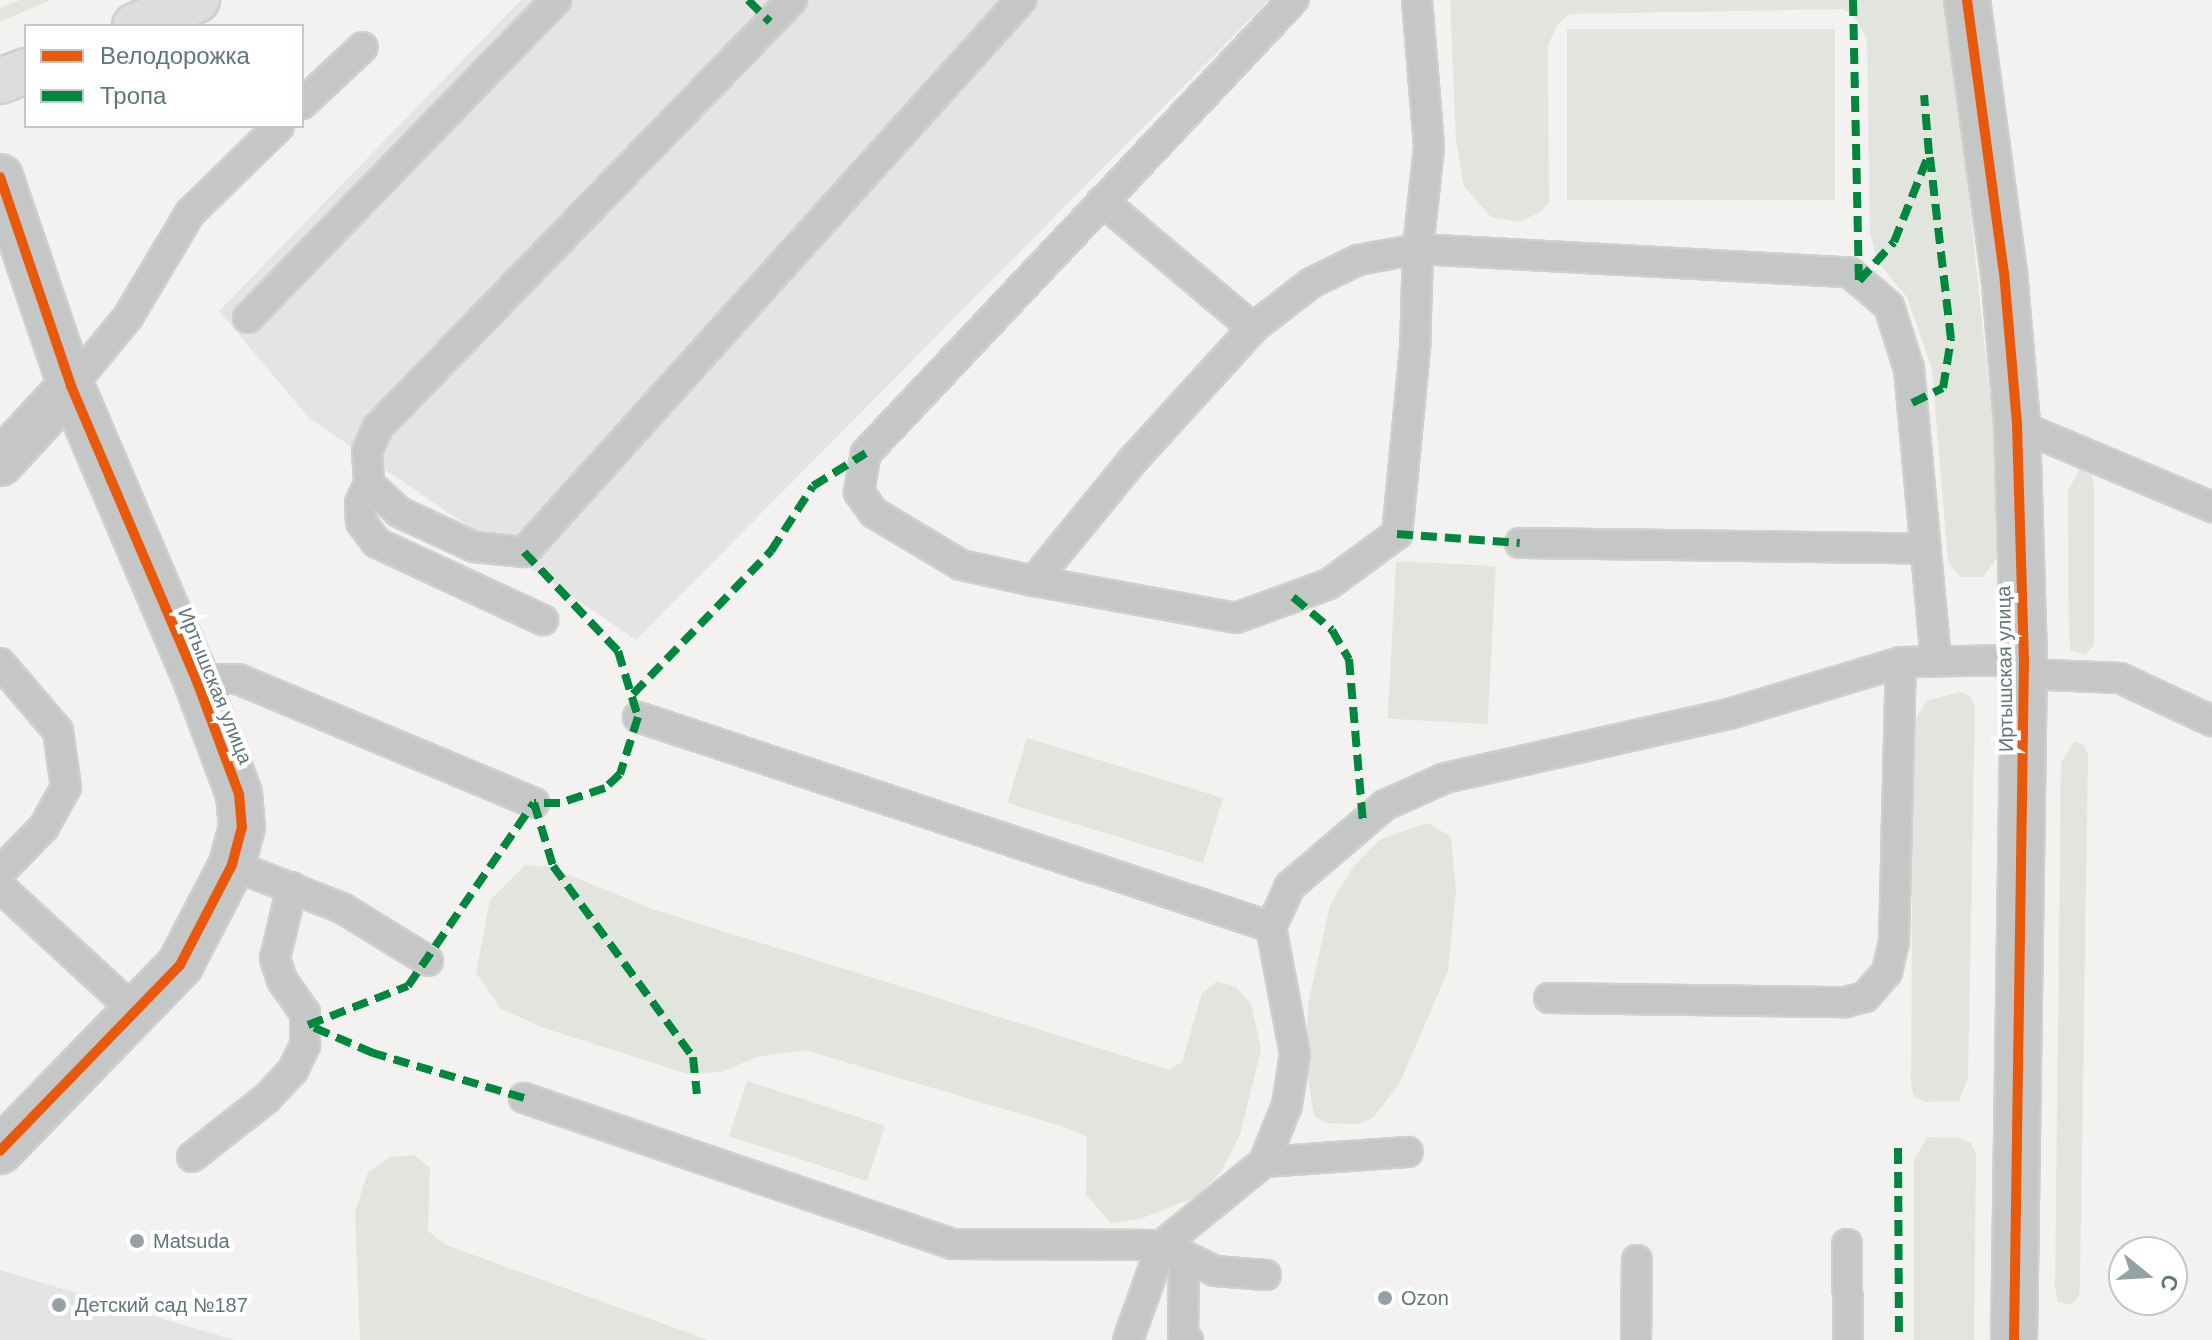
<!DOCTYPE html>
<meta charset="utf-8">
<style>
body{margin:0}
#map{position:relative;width:2212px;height:1340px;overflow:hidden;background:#f3f2f1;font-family:Helvetica,sans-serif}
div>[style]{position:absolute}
.built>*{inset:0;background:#e3e4e3}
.green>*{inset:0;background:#e2e4de;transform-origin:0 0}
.roads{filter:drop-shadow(2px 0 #cecfcf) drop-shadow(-2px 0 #cecfcf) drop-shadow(0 2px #cecfcf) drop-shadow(0 -2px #cecfcf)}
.service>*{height:28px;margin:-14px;padding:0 14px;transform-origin:14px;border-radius:14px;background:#c5c7c7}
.minor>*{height:44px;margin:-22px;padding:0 22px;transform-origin:22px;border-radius:22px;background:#c5c7c7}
.tertiary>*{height:44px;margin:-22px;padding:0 22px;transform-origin:22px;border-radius:22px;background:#c5c7c7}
.secondary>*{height:44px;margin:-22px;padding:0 22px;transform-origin:22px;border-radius:22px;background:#dcdddd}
.quiet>*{height:8px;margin-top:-4px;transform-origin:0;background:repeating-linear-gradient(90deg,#00873e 0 16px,transparent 0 24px)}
.cycleway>*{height:10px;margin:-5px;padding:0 5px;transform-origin:5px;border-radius:5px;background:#e8590c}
.dots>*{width:22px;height:22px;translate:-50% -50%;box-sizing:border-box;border:4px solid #fff;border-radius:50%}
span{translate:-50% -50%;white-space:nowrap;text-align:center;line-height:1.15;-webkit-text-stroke:8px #fff;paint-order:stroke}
.street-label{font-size:20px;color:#5f777b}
.poi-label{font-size:20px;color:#5f777b}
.left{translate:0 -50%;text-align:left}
.legend{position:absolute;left:24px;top:24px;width:280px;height:104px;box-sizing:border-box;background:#fff;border:2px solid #bfc9ca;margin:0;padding:10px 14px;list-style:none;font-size:24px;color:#5f777b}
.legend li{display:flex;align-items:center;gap:16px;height:40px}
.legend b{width:40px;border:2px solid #bfc9ca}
.north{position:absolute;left:2108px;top:1236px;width:80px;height:80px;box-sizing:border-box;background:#fff;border:2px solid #bfc9ca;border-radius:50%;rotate:108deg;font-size:22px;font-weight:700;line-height:32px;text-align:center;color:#5f777b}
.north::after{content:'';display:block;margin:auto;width:28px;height:36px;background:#93a2a4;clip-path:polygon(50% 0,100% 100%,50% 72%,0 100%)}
</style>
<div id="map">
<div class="built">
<i style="clip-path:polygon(521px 0,1269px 0,636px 640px,309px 418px,219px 311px)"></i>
<i style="clip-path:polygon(0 1270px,234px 1340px,0 1340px)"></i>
</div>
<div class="green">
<i style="clip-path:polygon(20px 0,51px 0,0 22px,0 8px)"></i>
<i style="clip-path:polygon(1450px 0,1948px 0,1995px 444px,1996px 559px,1983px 577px,1959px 577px,1948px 561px,1932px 369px,1907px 297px,1877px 261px,1870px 232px,1867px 38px,1853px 15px,1843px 9px,1570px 14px,1558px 24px,1548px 45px,1549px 202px,1541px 212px,1518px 222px,1491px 217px,1464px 186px,1456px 141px)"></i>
<i style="left:1835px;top:29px;width:171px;height:268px;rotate:90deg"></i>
<i style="clip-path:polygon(2080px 468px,2090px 471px,2094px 483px,2094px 645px,2085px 655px,2071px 651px,2069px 636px,2068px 491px)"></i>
<i style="left:1396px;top:561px;width:100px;height:158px;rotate:3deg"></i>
<i style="clip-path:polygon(1959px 692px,1970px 696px,1975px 708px,1968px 1078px,1959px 1101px,1926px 1102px,1914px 1097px,1911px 1084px,1913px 724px,1926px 701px)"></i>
<i style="left:1027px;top:738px;width:205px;height:68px;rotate:17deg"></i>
<i style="clip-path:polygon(2074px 741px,2083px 744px,2088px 755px,2080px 1282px,2079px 1296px,2071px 1305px,2058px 1302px,2055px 1287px,2061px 763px)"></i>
<i style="clip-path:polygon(1428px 823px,1451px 837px,1456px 891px,1448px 971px,1400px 1082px,1374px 1117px,1358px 1124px,1326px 1123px,1314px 1116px,1306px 1067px,1308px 1005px,1330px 905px,1353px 867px,1381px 839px)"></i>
<i style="clip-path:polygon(525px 865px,550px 867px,652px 909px,1169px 1070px,1182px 1062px,1202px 993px,1216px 982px,1235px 986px,1251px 1003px,1261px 1050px,1240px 1135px,1220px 1173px,1196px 1197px,1140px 1219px,1111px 1223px,1086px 1195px,1087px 1137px,1064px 1127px,805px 1050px,757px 1057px,721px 1072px,688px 1074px,544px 1028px,501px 1009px,476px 973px,490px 900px)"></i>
<i style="left:747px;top:1081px;width:145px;height:58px;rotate:18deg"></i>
<i style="clip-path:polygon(1927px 1137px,1960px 1138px,1971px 1143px,1976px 1155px,1974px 1340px,1914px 1340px,1914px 1160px)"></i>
<i style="clip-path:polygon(414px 1155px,430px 1168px,428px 1231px,446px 1245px,708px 1340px,360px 1340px,355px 1212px,368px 1172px,390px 1157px)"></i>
</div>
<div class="roads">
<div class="service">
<i style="left:792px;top:0;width:595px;rotate:134.11deg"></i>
<i style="left:378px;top:427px;width:27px;rotate:114deg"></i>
<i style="left:367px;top:452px;width:32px;rotate:86deg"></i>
<i style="left:369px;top:484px;width:41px;rotate:43deg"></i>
<i style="left:399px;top:512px;width:83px;rotate:25deg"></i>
<i style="left:474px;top:547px;width:50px;rotate:5.7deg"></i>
<i style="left:524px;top:552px;width:743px;rotate:-48deg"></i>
<i style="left:1417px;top:0;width:147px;rotate:85.3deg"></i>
<i style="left:1429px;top:147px;width:103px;rotate:96.2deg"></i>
<i style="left:1418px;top:249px;width:432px;rotate:3.1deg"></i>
<i style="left:1849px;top:272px;width:52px;rotate:40.4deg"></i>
<i style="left:1889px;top:306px;width:66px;rotate:72.4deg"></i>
<i style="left:1909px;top:369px;width:291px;rotate:84.7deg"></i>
<i style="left:302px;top:104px;width:83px;rotate:-43.1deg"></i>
<i style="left:1102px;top:201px;width:197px;rotate:40.1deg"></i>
<i style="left:248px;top:318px;width:443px;rotate:-45.9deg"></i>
<i style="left:71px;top:386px;width:89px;rotate:-50.4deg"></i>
<i style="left:128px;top:317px;width:121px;rotate:-59.2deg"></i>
<i style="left:190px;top:213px;width:124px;rotate:-44.3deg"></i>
<i style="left:2017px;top:425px;width:212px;rotate:22.8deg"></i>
<i style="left:369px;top:484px;width:21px;rotate:115deg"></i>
<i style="left:360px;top:503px;width:19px;rotate:87deg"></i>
<i style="left:361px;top:522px;width:26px;rotate:53deg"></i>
<i style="left:377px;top:543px;width:183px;rotate:24.9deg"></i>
<i style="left:1520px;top:543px;width:405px;rotate:0.8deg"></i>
<i style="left:1034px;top:581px;width:158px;rotate:-50.7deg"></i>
<i style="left:1134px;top:459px;width:177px;rotate:-47.7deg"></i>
<i style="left:1253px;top:328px;width:73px;rotate:-37.8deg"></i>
<i style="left:1311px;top:283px;width:52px;rotate:-26.1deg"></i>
<i style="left:1358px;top:260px;width:61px;rotate:-10.4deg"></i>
<i style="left:1418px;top:249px;width:99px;rotate:91.7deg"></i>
<i style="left:1415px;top:348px;width:187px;rotate:95.5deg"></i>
<i style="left:1397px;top:534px;width:84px;rotate:143.7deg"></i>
<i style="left:1329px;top:584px;width:99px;rotate:159.9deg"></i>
<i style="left:1236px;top:618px;width:205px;rotate:-169.6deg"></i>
<i style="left:1034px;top:581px;width:75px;rotate:-167.6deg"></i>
<i style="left:961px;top:565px;width:101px;rotate:-149.1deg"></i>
<i style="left:874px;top:513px;width:26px;rotate:-126deg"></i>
<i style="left:859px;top:492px;width:40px;rotate:-80deg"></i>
<i style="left:866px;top:453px;width:623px;rotate:-46.69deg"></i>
<i style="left:0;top:663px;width:89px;rotate:49.5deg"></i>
<i style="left:58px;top:731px;width:57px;rotate:81.9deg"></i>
<i style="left:66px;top:787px;width:46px;rotate:118.8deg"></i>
<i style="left:44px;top:827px;width:63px;rotate:134.4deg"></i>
<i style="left:2024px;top:674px;width:96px;rotate:2.4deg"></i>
<i style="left:2120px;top:678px;width:102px;rotate:25.1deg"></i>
<i style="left:196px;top:679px;width:42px"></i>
<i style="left:238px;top:679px;width:321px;rotate:22.7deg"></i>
<i style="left:638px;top:717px;width:667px;rotate:18.35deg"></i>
<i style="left:232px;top:865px;width:118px;rotate:21.4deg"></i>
<i style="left:342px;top:908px;width:101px;rotate:31.6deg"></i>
<i style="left:0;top:887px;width:188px;rotate:42.6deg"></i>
<i style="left:1549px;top:998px;width:297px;rotate:0.8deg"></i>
<i style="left:1846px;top:1002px;width:20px;rotate:-15deg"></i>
<i style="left:1865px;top:997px;width:33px;rotate:-49deg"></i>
<i style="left:1887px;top:972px;width:31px;rotate:-77deg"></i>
<i style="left:1894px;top:942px;width:280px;rotate:-88.6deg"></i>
<i style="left:524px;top:1098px;width:452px;rotate:18.8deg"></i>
<i style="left:952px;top:1244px;width:210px;rotate:0.3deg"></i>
<i style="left:1162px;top:1245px;width:59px;rotate:26.1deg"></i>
<i style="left:1215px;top:1271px;width:51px;rotate:4.5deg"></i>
<i style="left:192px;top:1157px;width:95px;rotate:-38.2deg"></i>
<i style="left:267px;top:1098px;width:38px;rotate:-47deg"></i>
<i style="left:293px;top:1070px;width:28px;rotate:-64deg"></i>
<i style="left:305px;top:1045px;width:32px;rotate:-90deg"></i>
<i style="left:305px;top:1013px;width:40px;rotate:-124.9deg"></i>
<i style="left:282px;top:980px;width:23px;rotate:-108deg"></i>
<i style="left:275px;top:958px;width:73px;rotate:-76.5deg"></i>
<i style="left:1264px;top:1162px;width:144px;rotate:-4deg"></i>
<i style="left:1847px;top:1244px;width:96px;rotate:89.4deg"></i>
<i style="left:1184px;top:1256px;width:78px;rotate:90.7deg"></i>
<i style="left:1183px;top:1334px;width:8px;rotate:50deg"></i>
<i style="left:1128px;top:1340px;width:101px;rotate:-70.3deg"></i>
<i style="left:1162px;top:1245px;width:132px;rotate:-39.1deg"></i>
<i style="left:1264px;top:1162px;width:61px;rotate:-68deg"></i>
<i style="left:1287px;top:1105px;width:52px;rotate:-81.1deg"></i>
<i style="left:1295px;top:1054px;width:129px;rotate:-100.7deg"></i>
<i style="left:1271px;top:927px;width:45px;rotate:-65.1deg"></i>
<i style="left:1290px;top:886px;width:125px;rotate:-40.5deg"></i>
<i style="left:1385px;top:805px;width:66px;rotate:-24.2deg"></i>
<i style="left:1445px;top:778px;width:291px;rotate:-12.7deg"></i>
<i style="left:1729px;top:714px;width:180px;rotate:-16.8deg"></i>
<i style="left:1901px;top:662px;width:123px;rotate:-0.9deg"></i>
<i style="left:1636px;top:1340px;width:80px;rotate:-89.3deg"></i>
</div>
<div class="minor">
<i style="left:0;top:177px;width:221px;rotate:71.2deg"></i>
<i style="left:71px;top:386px;width:319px;rotate:66.9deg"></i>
<i style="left:196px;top:679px;width:123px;rotate:69.5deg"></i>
<i style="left:239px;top:794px;width:33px;rotate:85deg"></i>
<i style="left:242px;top:827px;width:39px;rotate:105deg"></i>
<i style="left:232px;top:865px;width:113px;rotate:117.5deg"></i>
<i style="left:180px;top:965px;width:259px;rotate:134.1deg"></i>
<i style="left:0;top:463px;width:105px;rotate:-47.3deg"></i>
</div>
<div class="tertiary">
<i style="left:1967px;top:0;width:275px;rotate:82.3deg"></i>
<i style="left:2004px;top:272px;width:154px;rotate:85.1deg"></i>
<i style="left:2017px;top:425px;width:235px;rotate:88.3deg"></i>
<i style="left:2024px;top:660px;width:680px;rotate:90.84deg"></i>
</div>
<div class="secondary">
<i style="left:135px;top:26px;width:67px;rotate:-22.8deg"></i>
<i style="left:0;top:81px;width:28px;rotate:-21deg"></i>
</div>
</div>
<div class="quiet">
<i style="left:748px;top:0;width:31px;rotate:45deg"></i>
<i style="left:1853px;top:0;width:281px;rotate:88.8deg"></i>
<i style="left:1859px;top:281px;width:52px;rotate:-48.1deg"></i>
<i style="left:1894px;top:242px;width:95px;rotate:-68.3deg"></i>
<i style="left:1929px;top:154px;width:59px;rotate:-94.8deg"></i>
<i style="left:1912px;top:403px;width:34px;rotate:-26deg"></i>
<i style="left:1943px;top:388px;width:50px;rotate:-80.7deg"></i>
<i style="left:1951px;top:339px;width:183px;rotate:-96.6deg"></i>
<i style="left:1397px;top:534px;width:123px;rotate:4.2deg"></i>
<i style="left:524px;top:552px;width:137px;rotate:46.5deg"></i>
<i style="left:618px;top:651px;width:69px;rotate:73.1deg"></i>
<i style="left:638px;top:717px;width:60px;rotate:107.5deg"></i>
<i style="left:620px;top:774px;width:21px;rotate:137deg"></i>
<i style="left:605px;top:788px;width:47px;rotate:161.6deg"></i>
<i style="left:560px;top:803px;width:26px;rotate:180deg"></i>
<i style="left:1293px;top:597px;width:51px;rotate:40.2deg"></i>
<i style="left:1332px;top:630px;width:34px;rotate:60deg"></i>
<i style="left:1349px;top:659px;width:164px;rotate:85.1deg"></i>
<i style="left:633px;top:694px;width:199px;rotate:-46deg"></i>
<i style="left:771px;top:551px;width:77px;rotate:-57.1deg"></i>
<i style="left:813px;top:486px;width:62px;rotate:-31.9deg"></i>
<i style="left:524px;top:1098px;width:158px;rotate:-163.4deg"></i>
<i style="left:373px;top:1053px;width:71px;rotate:-156.7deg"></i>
<i style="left:308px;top:1025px;width:107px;rotate:-21.3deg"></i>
<i style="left:408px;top:986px;width:222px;rotate:-55.5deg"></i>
<i style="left:534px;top:803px;width:66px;rotate:73.2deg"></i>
<i style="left:553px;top:866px;width:237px;rotate:53.8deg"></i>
<i style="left:693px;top:1057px;width:37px;rotate:84deg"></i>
<i style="left:1898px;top:1148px;width:192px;rotate:89.7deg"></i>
</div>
<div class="cycleway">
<i style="left:1967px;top:0;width:275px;rotate:82.3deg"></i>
<i style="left:2004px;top:272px;width:154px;rotate:85.1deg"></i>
<i style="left:2017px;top:425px;width:235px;rotate:88.3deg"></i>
<i style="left:2024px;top:660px;width:680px;rotate:90.84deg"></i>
<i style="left:0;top:177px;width:221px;rotate:71.2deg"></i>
<i style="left:71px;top:386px;width:319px;rotate:66.9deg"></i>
<i style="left:196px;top:679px;width:123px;rotate:69.5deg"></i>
<i style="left:239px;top:794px;width:33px;rotate:85deg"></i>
<i style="left:242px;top:827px;width:39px;rotate:105deg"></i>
<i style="left:232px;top:865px;width:113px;rotate:117.5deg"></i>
<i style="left:180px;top:965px;width:259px;rotate:134.1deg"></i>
</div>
<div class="dots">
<i style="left:137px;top:1241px;background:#93a2a4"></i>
<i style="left:1385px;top:1298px;background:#93a2a4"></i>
<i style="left:59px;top:1305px;background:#93a2a4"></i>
</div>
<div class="street-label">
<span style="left:2005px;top:669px;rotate:-91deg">Иртышская улица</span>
<span style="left:215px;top:686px;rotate:68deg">Иртышская улица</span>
</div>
<div class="poi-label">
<span class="left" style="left:153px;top:1241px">Matsuda</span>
<span class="left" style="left:1401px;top:1298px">Ozon</span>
<span class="left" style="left:75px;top:1305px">Детский сад №187</span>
</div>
<ul class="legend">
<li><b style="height:10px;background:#e8590c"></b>Велодорожка</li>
<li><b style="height:10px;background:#00873e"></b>Тропа</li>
</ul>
<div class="north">С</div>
</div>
